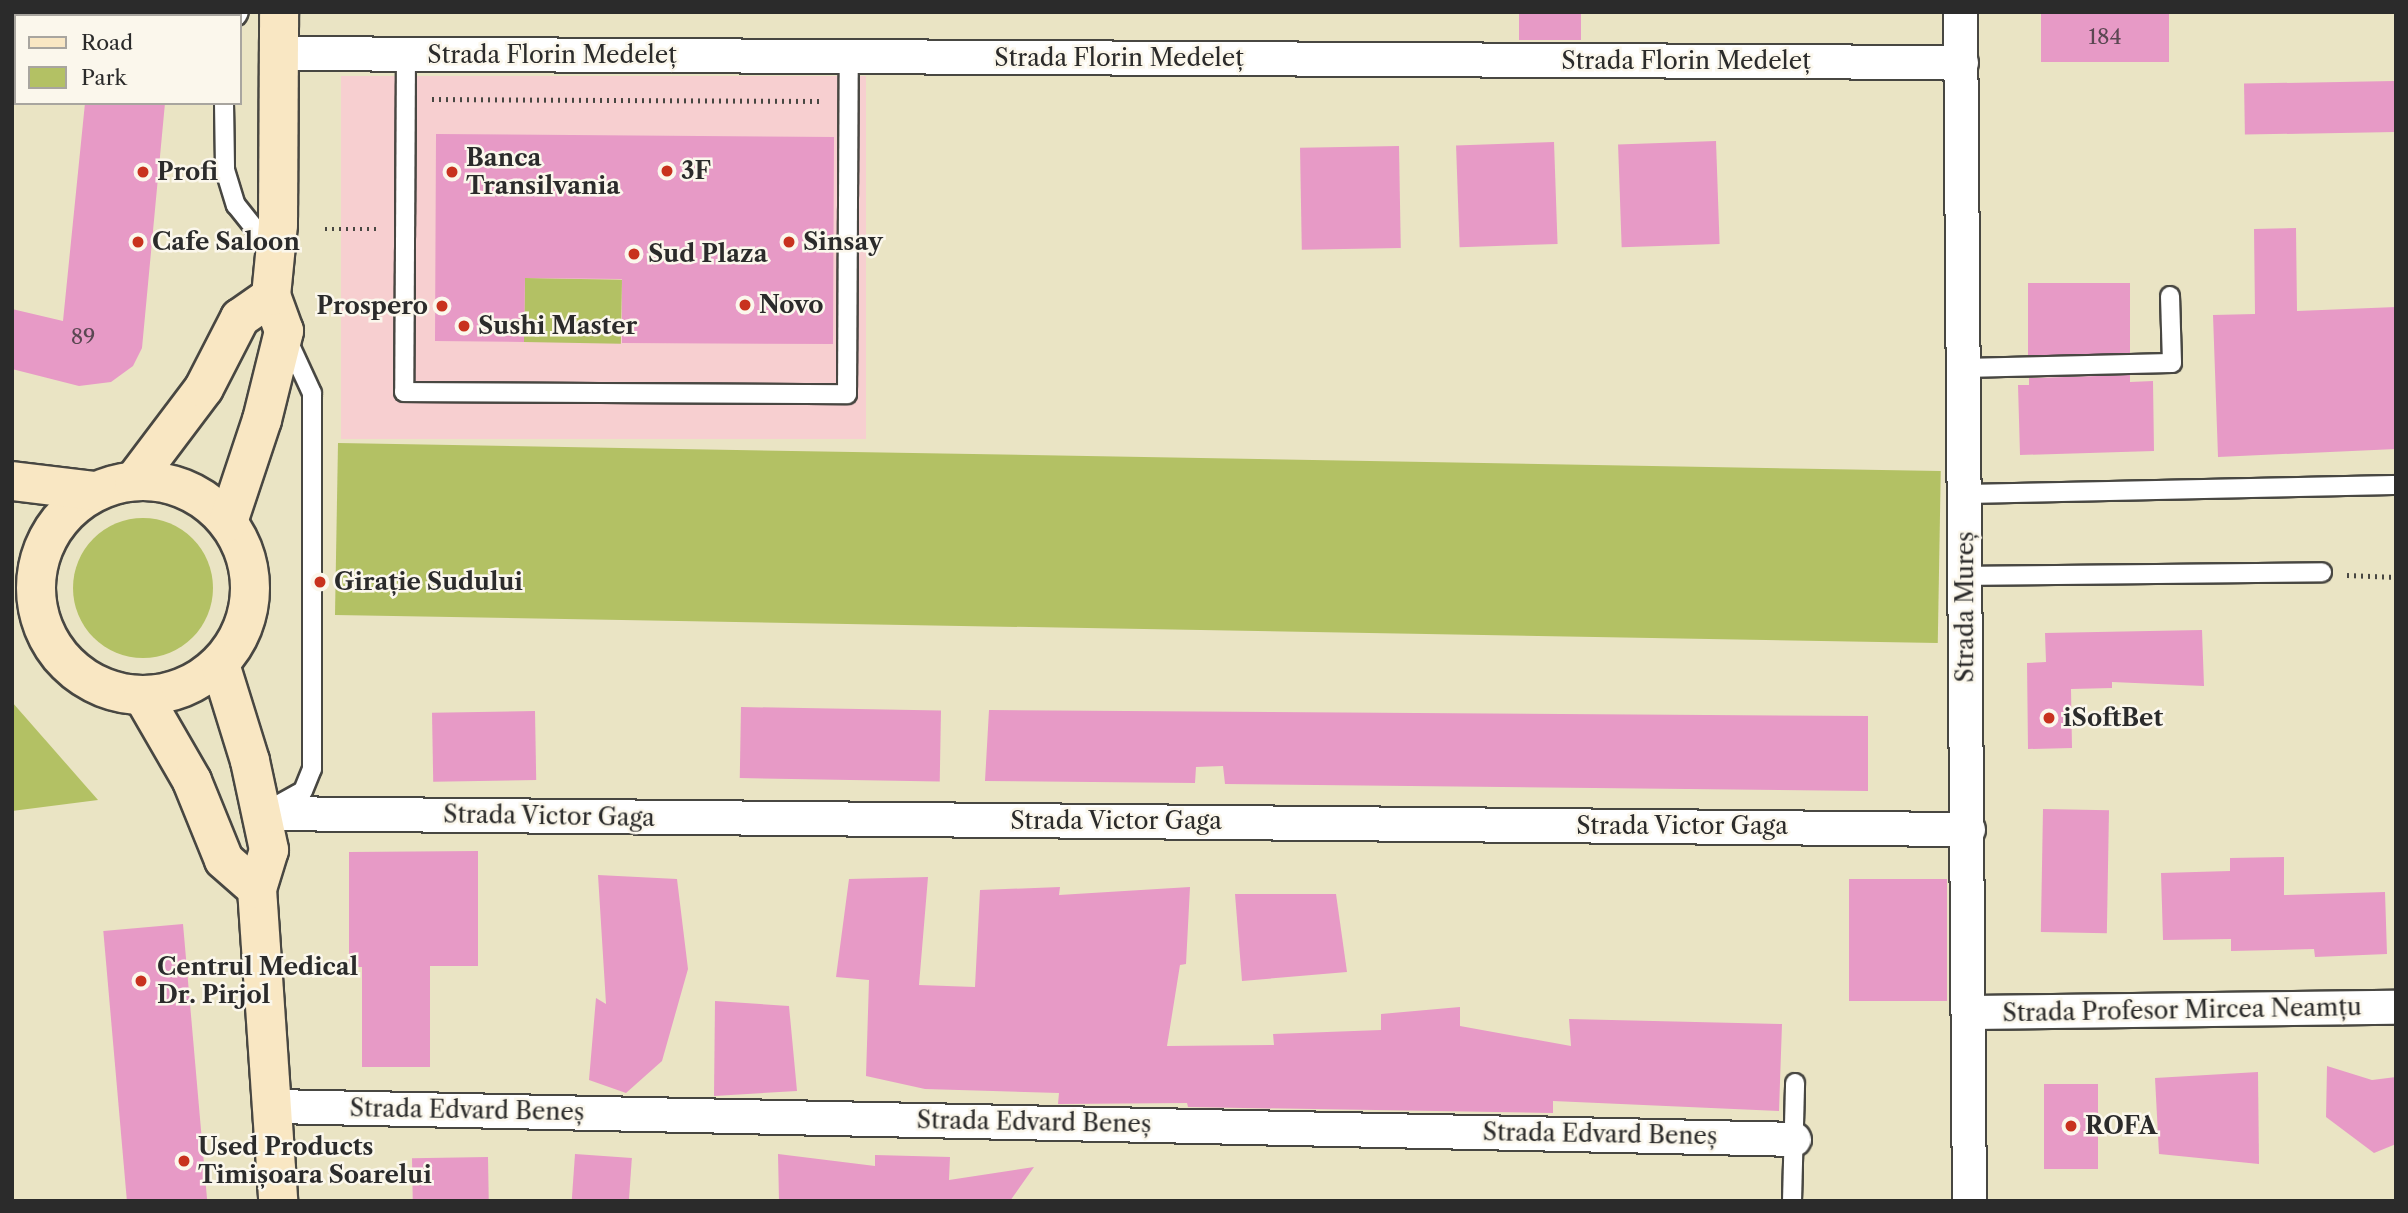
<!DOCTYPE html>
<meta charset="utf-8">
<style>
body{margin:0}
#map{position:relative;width:2408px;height:1213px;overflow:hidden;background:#eae4c4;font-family:"Libre Caslon Text",serif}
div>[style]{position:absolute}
.built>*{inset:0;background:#f7cfd0;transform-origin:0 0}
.green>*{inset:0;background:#b3c164;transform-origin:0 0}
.round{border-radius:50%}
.building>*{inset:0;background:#e79ac6;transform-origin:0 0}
.path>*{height:4.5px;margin-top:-2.25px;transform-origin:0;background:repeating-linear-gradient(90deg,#484742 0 2px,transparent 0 7px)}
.roads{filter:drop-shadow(2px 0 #484742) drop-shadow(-2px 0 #484742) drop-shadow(0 2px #484742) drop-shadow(0 -2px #484742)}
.lane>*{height:18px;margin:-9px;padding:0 9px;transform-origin:9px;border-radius:9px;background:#fff}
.street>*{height:33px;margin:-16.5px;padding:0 16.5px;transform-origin:16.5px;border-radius:16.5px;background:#fff}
.secondary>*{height:38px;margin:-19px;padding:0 19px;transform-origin:19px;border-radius:19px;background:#f9e7c3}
.secondary>.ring{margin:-19px;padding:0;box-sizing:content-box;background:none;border:38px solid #f9e7c3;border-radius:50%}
.dots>*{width:19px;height:19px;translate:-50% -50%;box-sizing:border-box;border:4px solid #fbf7ec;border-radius:50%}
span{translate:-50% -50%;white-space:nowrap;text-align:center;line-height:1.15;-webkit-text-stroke:5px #fbf7ec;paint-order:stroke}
.number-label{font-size:21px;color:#5a4752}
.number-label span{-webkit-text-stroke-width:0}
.street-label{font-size:24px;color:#2b2b2b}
.poi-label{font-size:24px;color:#2b2b2b;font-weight:700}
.left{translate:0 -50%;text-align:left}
.right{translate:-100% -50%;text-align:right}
.frame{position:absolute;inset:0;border:14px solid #2b2b2b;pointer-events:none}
.legend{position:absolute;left:14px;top:14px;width:228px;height:91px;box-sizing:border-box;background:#fbf7ec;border:2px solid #a8a59f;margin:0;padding:9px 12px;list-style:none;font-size:21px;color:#2b2b2b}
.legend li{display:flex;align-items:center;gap:14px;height:35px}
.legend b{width:35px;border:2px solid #a8a59f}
</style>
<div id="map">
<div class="built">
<i style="left:341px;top:76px;width:525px;height:363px"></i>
</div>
<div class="green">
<i style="left:525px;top:278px;width:97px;height:64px;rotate:1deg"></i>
<i style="left:338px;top:443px;width:1603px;height:172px;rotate:1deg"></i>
<i class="round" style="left:73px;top:518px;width:140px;height:140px"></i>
<i style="clip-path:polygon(12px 702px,98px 800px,12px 811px)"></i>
</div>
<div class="building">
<i style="left:1519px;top:12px;width:62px;height:28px"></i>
<i style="left:2041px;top:12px;width:128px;height:50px"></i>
<i style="left:2394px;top:81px;width:51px;height:150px;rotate:89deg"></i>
<i style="clip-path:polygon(85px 103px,165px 103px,142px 348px,133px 366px,111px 382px,79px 386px,12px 369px,12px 309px,63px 321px)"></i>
<i style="clip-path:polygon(436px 134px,834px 137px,833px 344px,622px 343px,622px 279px,525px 278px,524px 342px,435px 341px)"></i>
<i style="left:1716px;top:141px;width:103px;height:98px;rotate:88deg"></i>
<i style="left:1554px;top:142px;width:102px;height:98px;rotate:88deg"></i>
<i style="left:1399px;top:146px;width:102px;height:99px;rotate:89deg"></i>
<i style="clip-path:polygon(2296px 228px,2297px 311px,2396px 307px,2396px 449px,2218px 457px,2213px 315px,2255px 314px,2254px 229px)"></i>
<i style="left:2028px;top:283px;width:102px;height:72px"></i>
<i style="clip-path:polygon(2130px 375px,2130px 382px,2153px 381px,2154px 451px,2020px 455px,2018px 385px,2029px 385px,2029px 378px)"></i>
<i style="clip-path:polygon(2202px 630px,2204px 686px,2112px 682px,2112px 688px,2071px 689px,2072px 748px,2028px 749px,2027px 663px,2046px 662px,2045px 633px)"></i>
<i style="left:741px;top:707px;width:200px;height:71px;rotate:1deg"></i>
<i style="clip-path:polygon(989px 710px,1868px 716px,1868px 791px,1225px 784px,1223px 766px,1196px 767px,1195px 783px,985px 781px)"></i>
<i style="left:535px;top:711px;width:69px;height:103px;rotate:89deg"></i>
<i style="left:2043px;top:809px;width:66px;height:123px;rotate:1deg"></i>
<i style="clip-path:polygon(478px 851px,478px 966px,430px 966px,430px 1067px,362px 1067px,362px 967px,349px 967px,349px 852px)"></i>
<i style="clip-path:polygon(2284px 857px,2284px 895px,2385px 892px,2387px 954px,2315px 957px,2314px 949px,2231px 951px,2231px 939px,2163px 940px,2161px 873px,2230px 871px,2230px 858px)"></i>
<i style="clip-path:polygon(598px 875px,677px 879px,688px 969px,662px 1061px,626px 1093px,589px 1080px,596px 998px,606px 1004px)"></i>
<i style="clip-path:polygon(928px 877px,919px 985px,975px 987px,980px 890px,1060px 887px,1059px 895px,1190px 887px,1186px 964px,1180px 965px,1167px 1046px,1274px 1045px,1273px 1034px,1381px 1030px,1381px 1014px,1460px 1007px,1460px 1026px,1571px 1046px,1569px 1019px,1782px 1024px,1779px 1111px,1553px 1101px,1553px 1113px,1188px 1107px,1187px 1103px,1058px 1104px,1059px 1093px,925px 1089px,866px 1076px,869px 980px,836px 977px,849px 879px)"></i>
<i style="left:1947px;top:879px;width:122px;height:98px;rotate:90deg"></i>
<i style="clip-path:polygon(1235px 894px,1336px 894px,1347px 972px,1242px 981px)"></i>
<i style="left:183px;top:924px;width:278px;height:80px;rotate:85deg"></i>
<i style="clip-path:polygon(715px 1001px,789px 1006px,797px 1091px,714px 1096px)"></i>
<i style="clip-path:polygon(2327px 1066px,2372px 1080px,2396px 1077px,2396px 1144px,2374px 1153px,2326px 1117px)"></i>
<i style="clip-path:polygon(2258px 1072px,2259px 1164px,2159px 1154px,2155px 1078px)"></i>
<i style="left:2044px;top:1084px;width:54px;height:85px"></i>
<i style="left:575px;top:1154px;width:57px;height:47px;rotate:4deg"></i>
<i style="clip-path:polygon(778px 1154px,875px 1166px,875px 1155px,950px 1157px,949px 1180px,1034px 1167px,1010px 1201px,779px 1201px)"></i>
<i style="left:488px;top:1157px;width:44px;height:76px;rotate:89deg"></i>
</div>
<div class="path">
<i style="left:432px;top:99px;width:390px;rotate:0.3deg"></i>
<i style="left:325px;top:229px;width:56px"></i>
<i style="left:2347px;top:575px;width:49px;rotate:2.3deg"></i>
</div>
<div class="roads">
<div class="lane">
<i style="left:237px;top:16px;width:4px;rotate:-63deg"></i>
<i style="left:406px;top:54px;width:338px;rotate:90.3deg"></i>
<i style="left:404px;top:392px;width:443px;rotate:0.3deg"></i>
<i style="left:847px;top:394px;width:337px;rotate:-89.7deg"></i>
<i style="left:224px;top:103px;width:67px;rotate:89.1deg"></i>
<i style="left:225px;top:170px;width:37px;rotate:73deg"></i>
<i style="left:236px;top:205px;width:58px;rotate:51.3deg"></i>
<i style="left:1963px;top:368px;width:209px;rotate:-1.4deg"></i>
<i style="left:2172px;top:363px;width:67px;rotate:-91.7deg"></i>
<i style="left:1964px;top:494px;width:432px;rotate:-1.2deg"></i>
<i style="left:1965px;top:576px;width:357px;rotate:-0.6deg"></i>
<i style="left:272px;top:808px;width:35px;rotate:-29deg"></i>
<i style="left:303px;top:791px;width:24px;rotate:-68deg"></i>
<i style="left:312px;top:769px;width:376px;rotate:-90deg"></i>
<i style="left:312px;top:393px;width:60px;rotate:-114.8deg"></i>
<i style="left:1792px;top:1201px;width:118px;rotate:-88.5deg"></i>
</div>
<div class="street">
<i style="left:1960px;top:12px;width:1189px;rotate:89.57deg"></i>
<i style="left:278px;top:53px;width:1683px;rotate:0.31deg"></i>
<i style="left:263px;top:813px;width:1705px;rotate:0.54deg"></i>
<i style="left:1968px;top:1012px;width:428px;rotate:-0.7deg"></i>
<i style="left:274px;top:1106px;width:1520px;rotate:1.24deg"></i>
</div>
<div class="secondary">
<i class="ring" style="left:36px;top:481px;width:176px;height:176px"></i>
<i style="left:12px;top:481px;width:84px;rotate:6.9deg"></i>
<i style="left:134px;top:481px;width:116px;rotate:-53deg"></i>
<i style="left:204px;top:388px;width:79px;rotate:-62.8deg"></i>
<i style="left:240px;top:318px;width:38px;rotate:-35deg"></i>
<i style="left:228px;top:522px;width:108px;rotate:-71.6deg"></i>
<i style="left:262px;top:420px;width:92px;rotate:-76.1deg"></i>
<i style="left:284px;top:331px;width:37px;rotate:-110deg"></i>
<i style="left:271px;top:296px;width:71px;rotate:-84.4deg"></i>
<i style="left:278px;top:225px;width:213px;rotate:-89.7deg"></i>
<i style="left:220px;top:664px;width:102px;rotate:72.8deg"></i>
<i style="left:250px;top:761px;width:91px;rotate:77.9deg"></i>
<i style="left:269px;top:850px;width:41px;rotate:107.1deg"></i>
<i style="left:257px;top:889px;width:313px;rotate:86.1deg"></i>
<i style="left:143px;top:696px;width:98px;rotate:60deg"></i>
<i style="left:192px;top:781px;width:85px;rotate:67.9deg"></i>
<i style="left:224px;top:860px;width:44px;rotate:41.3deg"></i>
</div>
</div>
<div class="dots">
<i style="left:667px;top:171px;background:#c8321e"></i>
<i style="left:143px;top:172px;background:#c8321e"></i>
<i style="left:452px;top:172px;background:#c8321e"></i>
<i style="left:138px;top:242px;background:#c8321e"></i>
<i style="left:789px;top:242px;background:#c8321e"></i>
<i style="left:634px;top:254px;background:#c8321e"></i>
<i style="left:745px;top:305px;background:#c8321e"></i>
<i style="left:442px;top:306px;background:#c8321e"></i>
<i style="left:464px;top:326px;background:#c8321e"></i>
<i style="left:320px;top:582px;background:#c8321e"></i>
<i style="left:2049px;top:718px;background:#c8321e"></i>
<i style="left:141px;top:981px;background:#c8321e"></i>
<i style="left:2071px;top:1126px;background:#c8321e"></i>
<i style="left:184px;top:1161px;background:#c8321e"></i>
</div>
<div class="number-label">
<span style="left:2105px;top:37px">184</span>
<span style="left:83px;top:337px">89</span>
</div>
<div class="street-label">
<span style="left:552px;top:55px">Strada Florin Medeleț</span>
<span style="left:1119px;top:58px">Strada Florin Medeleț</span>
<span style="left:1686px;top:61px">Strada Florin Medeleț</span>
<span style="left:1965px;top:607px;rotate:-90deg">Strada Mureș</span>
<span style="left:549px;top:816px;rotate:1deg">Strada Victor Gaga</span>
<span style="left:1116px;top:821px">Strada Victor Gaga</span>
<span style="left:1682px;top:826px">Strada Victor Gaga</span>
<span style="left:2182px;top:1010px;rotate:-1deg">Strada Profesor Mircea Neamțu</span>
<span style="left:467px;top:1110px;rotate:1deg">Strada Edvard Beneș</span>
<span style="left:1034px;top:1122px;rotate:1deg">Strada Edvard Beneș</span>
<span style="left:1600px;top:1134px;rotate:1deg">Strada Edvard Beneș</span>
</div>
<div class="poi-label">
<span class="left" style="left:466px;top:172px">Banca<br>Transilvania</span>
<span class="left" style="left:681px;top:171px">3F</span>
<span class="left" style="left:157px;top:172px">Profi</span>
<span class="left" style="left:152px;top:242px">Cafe Saloon</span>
<span class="left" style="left:803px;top:242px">Sinsay</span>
<span class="left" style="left:648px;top:254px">Sud Plaza</span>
<span class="left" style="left:759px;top:305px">Novo</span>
<span class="right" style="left:428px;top:306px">Prospero</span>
<span class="left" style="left:478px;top:326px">Sushi Master</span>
<span class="left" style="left:334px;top:582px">Girație Sudului</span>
<span class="left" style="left:2063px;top:718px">iSoftBet</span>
<span class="left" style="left:157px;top:981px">Centrul Medical<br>Dr. Pirjol</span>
<span class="left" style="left:2085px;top:1126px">ROFA</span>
<span class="left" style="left:198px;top:1161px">Used Products<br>Timișoara Soarelui</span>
</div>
<div class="frame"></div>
<ul class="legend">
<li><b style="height:9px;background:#f9e7c3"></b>Road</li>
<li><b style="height:19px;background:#b3c164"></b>Park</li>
</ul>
</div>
